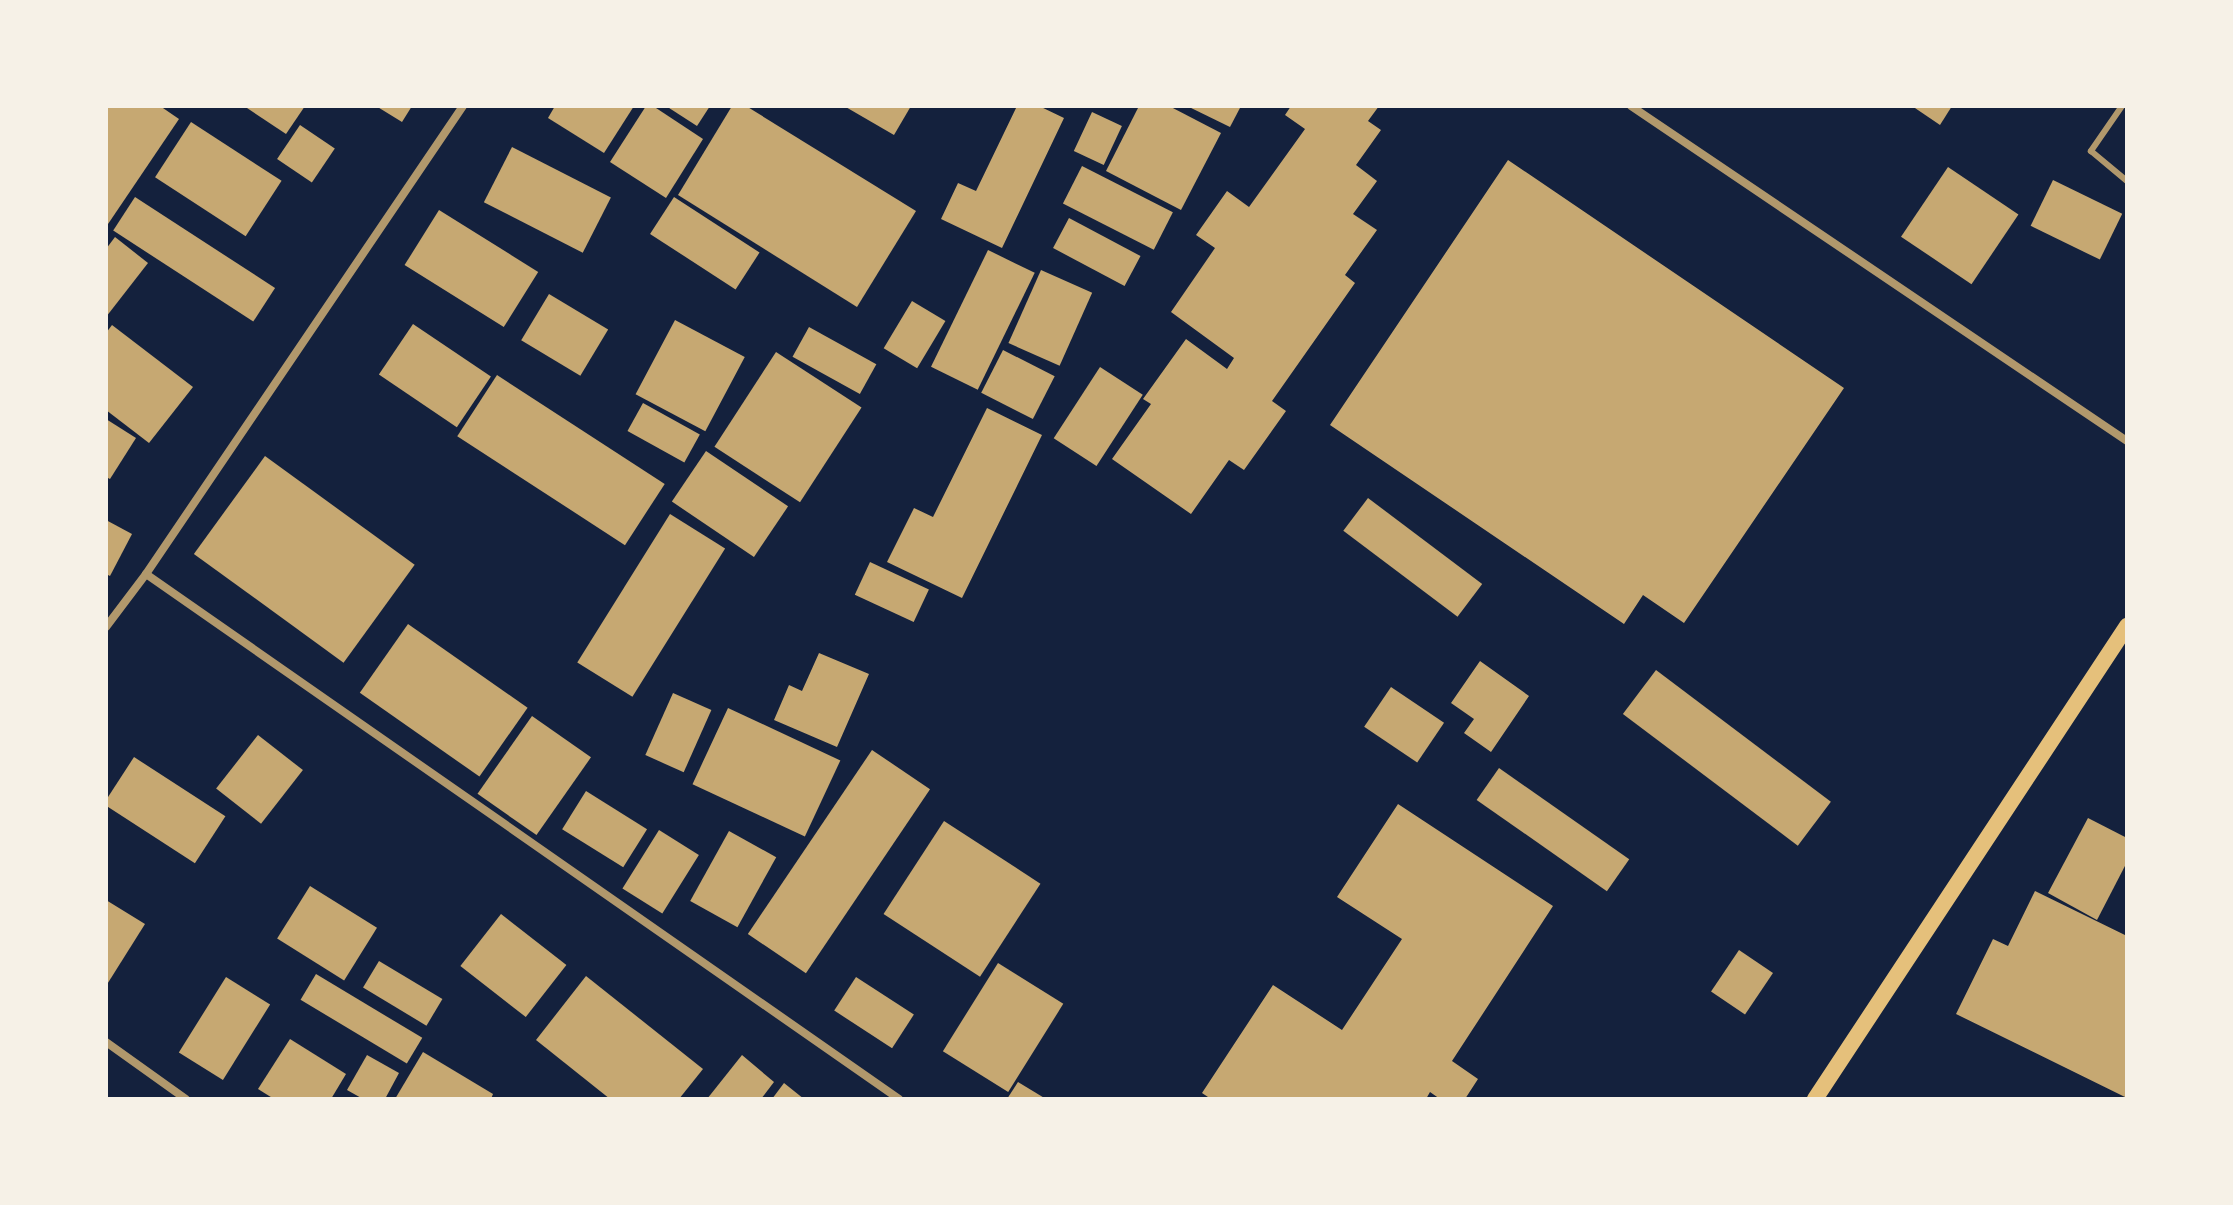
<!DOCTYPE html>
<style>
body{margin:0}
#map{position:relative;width:2233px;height:1205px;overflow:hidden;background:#14213d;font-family:"IBM Plex Sans",sans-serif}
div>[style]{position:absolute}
.building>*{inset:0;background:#c6a872;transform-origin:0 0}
.service>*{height:6px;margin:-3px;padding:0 3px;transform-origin:3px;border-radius:3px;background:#b1986c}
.minor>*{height:8px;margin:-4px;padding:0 4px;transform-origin:4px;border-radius:4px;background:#b1986c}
.secondary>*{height:16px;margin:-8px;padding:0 8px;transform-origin:8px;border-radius:8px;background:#e5c07b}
span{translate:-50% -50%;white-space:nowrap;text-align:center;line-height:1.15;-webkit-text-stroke:8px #f6f1e7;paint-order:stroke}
.frame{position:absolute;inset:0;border:108px solid #f6f1e7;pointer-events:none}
</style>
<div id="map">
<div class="building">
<i style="clip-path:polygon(106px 106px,160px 106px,179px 119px,106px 227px)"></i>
<i style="clip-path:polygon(244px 106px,305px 106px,286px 134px)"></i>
<i style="clip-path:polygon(376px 106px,412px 106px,402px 122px)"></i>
<i style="clip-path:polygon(555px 106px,634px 106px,604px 153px,548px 118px)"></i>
<i style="clip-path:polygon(646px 106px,653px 106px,703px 139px,666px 198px,610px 162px)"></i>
<i style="clip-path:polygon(666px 106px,710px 106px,697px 126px)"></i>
<i style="clip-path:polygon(732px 106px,746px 106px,916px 211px,857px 307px,678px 195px)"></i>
<i style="clip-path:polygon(844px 106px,911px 106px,894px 135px)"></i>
<i style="clip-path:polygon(1017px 106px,1039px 106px,1064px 118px,1002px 248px,941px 219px,958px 183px,976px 191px)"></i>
<i style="clip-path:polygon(1139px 106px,1169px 106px,1221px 133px,1181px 210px,1106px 171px)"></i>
<i style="clip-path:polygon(1187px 106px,1241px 106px,1230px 127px)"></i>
<i style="clip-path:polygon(1291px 106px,1379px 106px,1368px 121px,1381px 130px,1356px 165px,1377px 181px,1353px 214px,1377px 230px,1345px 275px,1355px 283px,1272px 401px,1286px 411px,1244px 470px,1229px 460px,1191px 514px,1112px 459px,1151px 404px,1143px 399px,1186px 339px,1227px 369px,1234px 358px,1171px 312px,1215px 248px,1196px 235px,1227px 191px,1249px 207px,1305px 129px,1285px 115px)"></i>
<i style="clip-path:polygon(1912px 106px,1952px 106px,1940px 125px)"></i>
<i style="left:1092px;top:112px;width:33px;height:43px;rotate:25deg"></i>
<i style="left:191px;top:122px;width:108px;height:66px;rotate:33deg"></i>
<i style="left:300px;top:125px;width:42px;height:41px;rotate:34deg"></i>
<i style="left:512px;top:147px;width:111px;height:62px;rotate:27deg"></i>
<i style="clip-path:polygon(1508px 160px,1844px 388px,1684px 623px,1643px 595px,1624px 624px,1330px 425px)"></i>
<i style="left:1082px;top:166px;width:102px;height:42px;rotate:27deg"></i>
<i style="left:1948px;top:167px;width:85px;height:84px;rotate:34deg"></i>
<i style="left:2053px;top:180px;width:77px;height:51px;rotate:26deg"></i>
<i style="left:135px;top:197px;width:167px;height:40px;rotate:33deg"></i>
<i style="left:674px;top:197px;width:102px;height:44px;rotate:33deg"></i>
<i style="left:439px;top:210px;width:117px;height:65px;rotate:32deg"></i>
<i style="left:1069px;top:218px;width:81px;height:34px;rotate:28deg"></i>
<i style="clip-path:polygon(115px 237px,148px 263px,106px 317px,106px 249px)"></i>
<i style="left:988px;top:250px;width:52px;height:130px;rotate:26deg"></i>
<i style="left:1041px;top:270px;width:56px;height:80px;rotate:24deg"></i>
<i style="left:549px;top:294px;width:69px;height:54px;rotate:31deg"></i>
<i style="left:912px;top:301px;width:39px;height:55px;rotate:31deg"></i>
<i style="left:675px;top:320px;width:79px;height:84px;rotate:28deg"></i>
<i style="left:413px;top:324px;width:94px;height:61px;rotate:34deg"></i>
<i style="clip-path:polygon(112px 325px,193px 387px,149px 443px,106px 410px,106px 333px)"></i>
<i style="left:809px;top:327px;width:77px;height:34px;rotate:29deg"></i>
<i style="left:1003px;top:350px;width:58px;height:48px;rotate:27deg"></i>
<i style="left:776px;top:352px;width:102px;height:113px;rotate:33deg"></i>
<i style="left:1100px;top:367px;width:51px;height:85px;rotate:33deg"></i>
<i style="left:497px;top:375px;width:200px;height:73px;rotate:33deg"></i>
<i style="left:643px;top:403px;width:65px;height:32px;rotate:29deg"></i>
<i style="clip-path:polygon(987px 408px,1042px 435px,962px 598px,887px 562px,914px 508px,933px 517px)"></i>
<i style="clip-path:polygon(106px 419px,136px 438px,110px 479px,106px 477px)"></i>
<i style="left:706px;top:451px;width:99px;height:61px;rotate:34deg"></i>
<i style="left:265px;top:456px;width:185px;height:121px;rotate:36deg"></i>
<i style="left:1368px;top:498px;width:143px;height:41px;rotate:37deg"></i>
<i style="left:670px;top:514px;width:65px;height:175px;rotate:32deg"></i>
<i style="clip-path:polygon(106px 520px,132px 534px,110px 576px,106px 574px)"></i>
<i style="left:870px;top:562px;width:65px;height:36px;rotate:25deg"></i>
<i style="left:408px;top:624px;width:146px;height:84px;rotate:35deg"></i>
<i style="clip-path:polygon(819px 653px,869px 674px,837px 747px,774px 720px,789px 685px,802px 691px)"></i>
<i style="clip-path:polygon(1480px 661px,1529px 696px,1491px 752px,1464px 733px,1474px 719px,1451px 703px)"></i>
<i style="left:1656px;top:670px;width:219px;height:55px;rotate:37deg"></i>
<i style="left:1391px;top:687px;width:64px;height:48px;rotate:34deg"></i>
<i style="left:673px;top:693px;width:42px;height:68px;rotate:24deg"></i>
<i style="left:728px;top:708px;width:124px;height:84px;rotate:25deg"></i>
<i style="left:532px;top:716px;width:72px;height:95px;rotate:35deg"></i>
<i style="left:258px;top:735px;width:57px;height:68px;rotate:38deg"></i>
<i style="left:872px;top:750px;width:70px;height:222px;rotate:34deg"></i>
<i style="left:134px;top:757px;width:109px;height:56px;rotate:33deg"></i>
<i style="left:1499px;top:768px;width:159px;height:39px;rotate:35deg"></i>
<i style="left:586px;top:791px;width:72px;height:45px;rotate:32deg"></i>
<i style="clip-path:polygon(1398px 804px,1553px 906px,1452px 1061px,1478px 1079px,1465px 1099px,1440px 1099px,1430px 1092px,1426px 1099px,1211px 1099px,1202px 1093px,1273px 985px,1342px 1030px,1402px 939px,1337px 897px)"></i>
<i style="clip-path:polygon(2088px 818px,2127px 838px,2127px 862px,2097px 920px,2048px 893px)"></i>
<i style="left:944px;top:821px;width:115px;height:111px;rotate:33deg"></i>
<i style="left:659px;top:830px;width:47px;height:69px;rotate:32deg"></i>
<i style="left:729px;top:831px;width:54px;height:80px;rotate:29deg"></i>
<i style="left:310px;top:886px;width:79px;height:62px;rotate:32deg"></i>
<i style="clip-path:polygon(2035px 891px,2127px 936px,2127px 1098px,1956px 1014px,1993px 939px,2008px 946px)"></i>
<i style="clip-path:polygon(106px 900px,145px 924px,106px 986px)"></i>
<i style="left:501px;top:914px;width:83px;height:66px;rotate:38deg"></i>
<i style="left:1739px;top:950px;width:41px;height:50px;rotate:34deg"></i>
<i style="left:379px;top:961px;width:74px;height:31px;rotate:31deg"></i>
<i style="left:998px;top:963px;width:77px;height:104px;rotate:32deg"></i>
<i style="left:316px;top:974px;width:124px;height:30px;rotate:31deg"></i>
<i style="clip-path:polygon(586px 976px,703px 1069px,679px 1099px,610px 1099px,536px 1040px)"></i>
<i style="left:226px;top:977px;width:52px;height:89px;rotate:32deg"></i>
<i style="left:856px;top:977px;width:69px;height:40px;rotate:33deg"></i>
<i style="clip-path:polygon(290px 1039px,346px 1074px,331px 1099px,274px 1099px,258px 1089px)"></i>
<i style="clip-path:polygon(423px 1052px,493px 1094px,491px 1099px,395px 1099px)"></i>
<i style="clip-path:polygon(367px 1055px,399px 1073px,385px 1099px,363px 1099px,347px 1090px)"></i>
<i style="clip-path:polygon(742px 1055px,774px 1082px,761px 1099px,707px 1099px)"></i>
<i style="clip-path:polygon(1018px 1082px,1046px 1099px,1007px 1099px)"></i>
<i style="clip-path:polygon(784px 1083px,804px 1099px,772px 1099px)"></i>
</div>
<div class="service">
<i style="left:2122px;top:106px;width:55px;rotate:124.6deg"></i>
<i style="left:2091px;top:151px;width:47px;rotate:39.8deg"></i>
</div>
<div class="minor">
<i style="left:1631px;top:106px;width:599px;rotate:34.04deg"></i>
<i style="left:146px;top:574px;width:918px;rotate:34.88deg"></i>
<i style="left:106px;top:627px;width:66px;rotate:-53deg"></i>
<i style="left:146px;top:574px;width:565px;rotate:-55.89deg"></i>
<i style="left:106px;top:1042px;width:98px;rotate:35.5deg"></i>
</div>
<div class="secondary">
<i style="left:1815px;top:1099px;width:567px;rotate:-56.59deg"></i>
</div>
<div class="frame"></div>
</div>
